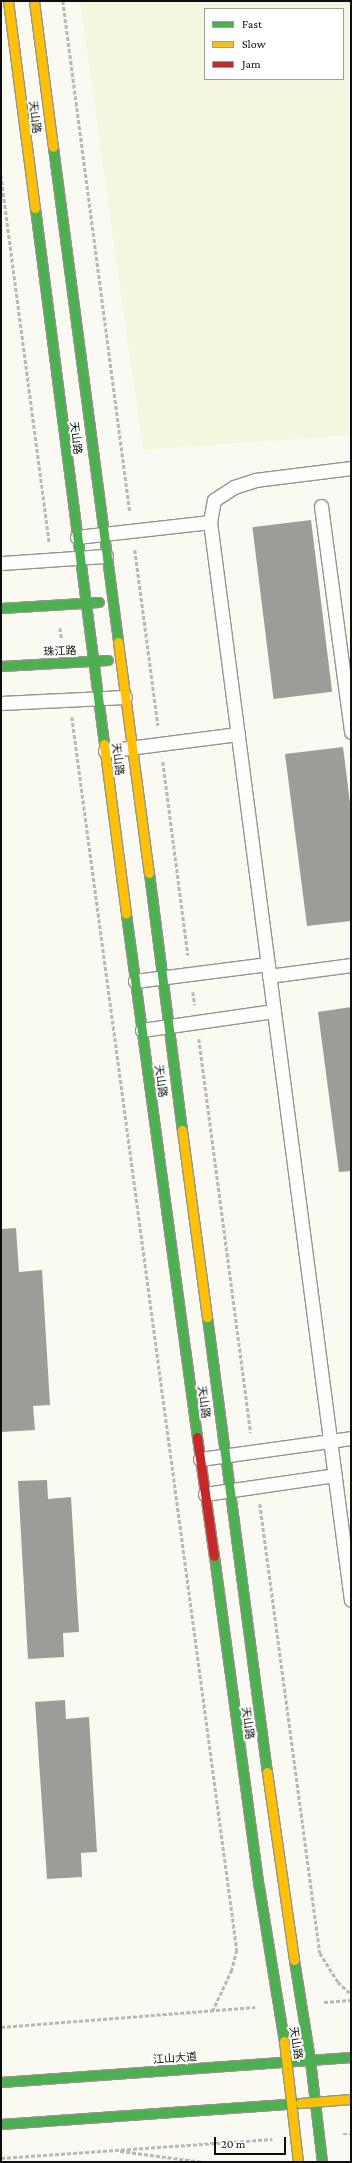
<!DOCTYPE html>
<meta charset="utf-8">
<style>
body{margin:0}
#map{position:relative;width:352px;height:2163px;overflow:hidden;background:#fafaf2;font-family:"Crimson Pro","Noto Sans SC",serif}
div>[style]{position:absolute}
.farmland>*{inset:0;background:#f4f6df}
.building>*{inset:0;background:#9d9c98;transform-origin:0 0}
.path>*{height:2.5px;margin-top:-1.25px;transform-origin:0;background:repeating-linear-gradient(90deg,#b8b8b6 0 4px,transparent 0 6px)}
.roads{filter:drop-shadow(1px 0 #949490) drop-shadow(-1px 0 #949490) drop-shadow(0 1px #949490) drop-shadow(0 -1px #949490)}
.lane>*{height:13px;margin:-6.5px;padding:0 6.5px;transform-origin:6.5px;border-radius:6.5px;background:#fefefd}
.fast>*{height:9px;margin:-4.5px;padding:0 4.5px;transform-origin:4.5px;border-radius:4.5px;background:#4caf50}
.slow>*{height:9px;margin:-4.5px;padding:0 4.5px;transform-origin:4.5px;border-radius:4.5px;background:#ffc107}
.jam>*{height:9px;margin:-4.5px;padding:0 4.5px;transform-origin:4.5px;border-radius:4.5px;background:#c62828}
span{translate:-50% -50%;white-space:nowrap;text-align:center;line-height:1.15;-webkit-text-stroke:4px #fff;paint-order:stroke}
.street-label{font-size:11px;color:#0d0d0d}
.frame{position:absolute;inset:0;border:2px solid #0d0d0d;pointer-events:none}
.legend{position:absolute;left:204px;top:8px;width:140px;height:72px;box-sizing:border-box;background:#fff;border:1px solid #9e9e9e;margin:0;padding:5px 7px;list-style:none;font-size:12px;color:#0d0d0d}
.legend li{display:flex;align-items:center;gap:8px;height:20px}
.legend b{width:20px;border:1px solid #9e9e9e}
.scale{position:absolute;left:214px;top:2137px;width:72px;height:18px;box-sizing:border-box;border:2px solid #0d0d0d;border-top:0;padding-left:5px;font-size:12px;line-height:14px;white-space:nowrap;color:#0d0d0d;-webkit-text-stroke:3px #fff;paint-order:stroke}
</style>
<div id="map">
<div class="farmland">
<i style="clip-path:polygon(evenodd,80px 1px,351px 1px,351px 435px,143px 450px,80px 1px,205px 9px,343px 9px,343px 79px,205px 79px,205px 9px)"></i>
</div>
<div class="building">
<i style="left:311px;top:520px;width:173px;height:59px;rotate:83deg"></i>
<i style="clip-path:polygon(343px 747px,351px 811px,351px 921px,307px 926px,285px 754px)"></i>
<i style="clip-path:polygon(351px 1007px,351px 1171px,339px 1172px,318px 1012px)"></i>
<i style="clip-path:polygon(16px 1228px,19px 1272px,42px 1270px,50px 1405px,33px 1406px,35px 1430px,1px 1432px,1px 1229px)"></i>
<i style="clip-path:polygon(47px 1480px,48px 1499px,71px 1497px,79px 1632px,63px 1633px,64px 1657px,28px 1659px,18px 1481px)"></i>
<i style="clip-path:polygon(65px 1700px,66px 1719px,89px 1717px,97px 1852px,81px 1853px,82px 1877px,47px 1879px,35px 1702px)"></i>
</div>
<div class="path">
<i style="left:63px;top:1px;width:516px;rotate:82.54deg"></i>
<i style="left:1px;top:175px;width:370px;rotate:82.5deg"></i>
<i style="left:135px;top:550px;width:177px;rotate:82.5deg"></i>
<i style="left:60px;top:628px;width:11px;rotate:80deg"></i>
<i style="left:72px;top:717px;width:1244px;rotate:82.38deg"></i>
<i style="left:237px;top:1950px;width:21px;rotate:104deg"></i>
<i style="left:232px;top:1970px;width:45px;rotate:114.9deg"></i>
<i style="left:163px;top:762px;width:195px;rotate:82.6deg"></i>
<i style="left:193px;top:992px;width:13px;rotate:81deg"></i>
<i style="left:199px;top:1039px;width:397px;rotate:82.5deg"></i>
<i style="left:260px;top:1504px;width:453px;rotate:82.4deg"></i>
<i style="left:320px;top:1953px;width:34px;rotate:58deg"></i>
<i style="left:338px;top:1982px;width:18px;rotate:43deg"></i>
<i style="left:324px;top:2002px;width:27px;rotate:-4deg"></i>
<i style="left:1px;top:2027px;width:255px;rotate:-4.5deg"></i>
<i style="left:343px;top:2134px;width:8px"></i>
<i style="left:120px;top:2151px;width:84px;rotate:7.5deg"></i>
<i style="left:1px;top:2158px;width:272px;rotate:-4deg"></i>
</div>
<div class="roads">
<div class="lane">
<i style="left:321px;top:506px;width:228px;rotate:82.4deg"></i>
<i style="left:210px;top:522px;width:22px;rotate:-80deg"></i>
<i style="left:214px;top:500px;width:24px;rotate:-33deg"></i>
<i style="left:234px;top:487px;width:22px;rotate:-18deg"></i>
<i style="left:255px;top:480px;width:97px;rotate:-7.1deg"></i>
<i style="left:77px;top:537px;width:134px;rotate:-6.4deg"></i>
<i style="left:210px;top:522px;width:1087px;rotate:82.55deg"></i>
<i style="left:1px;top:563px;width:105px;rotate:-3.8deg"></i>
<i style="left:1px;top:703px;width:124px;rotate:-2.8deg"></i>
<i style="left:105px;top:751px;width:134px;rotate:-7.3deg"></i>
<i style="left:269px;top:976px;width:83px;rotate:-7.6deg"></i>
<i style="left:135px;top:981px;width:134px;rotate:-7.3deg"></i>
<i style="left:142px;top:1030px;width:133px;rotate:-8.2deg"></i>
<i style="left:200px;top:1459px;width:152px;rotate:-7.9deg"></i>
<i style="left:205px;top:1494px;width:131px;rotate:-8.3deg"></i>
</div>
<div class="fast">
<i style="left:53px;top:147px;width:499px;rotate:82.5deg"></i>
<i style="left:35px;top:208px;width:540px;rotate:82.66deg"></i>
<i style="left:1px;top:608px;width:98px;rotate:-3.5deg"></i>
<i style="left:1px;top:666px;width:107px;rotate:-3.2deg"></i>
<i style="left:149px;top:873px;width:259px;rotate:82.7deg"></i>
<i style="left:126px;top:914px;width:528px;rotate:82.27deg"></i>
<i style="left:207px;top:1317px;width:459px;rotate:82.5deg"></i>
<i style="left:214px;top:1556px;width:334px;rotate:82.3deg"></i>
<i style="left:259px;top:1887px;width:156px;rotate:80.8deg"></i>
<i style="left:294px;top:1960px;width:101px;rotate:80.9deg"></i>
<i style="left:310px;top:2060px;width:103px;rotate:83.3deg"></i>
<i style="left:1px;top:2082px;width:351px;rotate:-4.1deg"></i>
<i style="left:1px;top:2124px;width:300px;rotate:-4deg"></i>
</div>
<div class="slow">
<i style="left:8px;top:1px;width:209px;rotate:82.6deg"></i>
<i style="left:34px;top:1px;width:147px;rotate:82.6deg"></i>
<i style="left:118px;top:642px;width:233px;rotate:82.4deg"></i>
<i style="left:104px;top:744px;width:171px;rotate:82.6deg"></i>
<i style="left:182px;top:1130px;width:189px;rotate:82.4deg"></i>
<i style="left:267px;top:1772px;width:190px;rotate:81.8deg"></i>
<i style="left:284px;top:2041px;width:122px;rotate:83.4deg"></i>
<i style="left:300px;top:2103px;width:51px;rotate:-4.5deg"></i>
</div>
<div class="jam">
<i style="left:197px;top:1437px;width:120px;rotate:81.9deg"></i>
</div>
</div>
<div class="street-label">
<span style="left:35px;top:117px;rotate:83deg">天山路</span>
<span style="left:76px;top:438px;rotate:83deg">天山路</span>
<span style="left:60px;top:651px;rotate:-3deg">珠江路</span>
<span style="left:118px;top:759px;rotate:83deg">天山路</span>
<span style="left:161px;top:1081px;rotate:82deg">天山路</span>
<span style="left:204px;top:1402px;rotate:82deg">天山路</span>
<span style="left:248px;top:1723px;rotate:82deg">天山路</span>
<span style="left:296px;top:2043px;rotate:81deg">天山路</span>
<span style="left:175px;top:2058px;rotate:-4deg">江山大道</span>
</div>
<div class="frame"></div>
<ul class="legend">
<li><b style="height:5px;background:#4caf50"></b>Fast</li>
<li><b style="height:5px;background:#ffc107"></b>Slow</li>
<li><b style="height:5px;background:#c62828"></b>Jam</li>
</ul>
<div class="scale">20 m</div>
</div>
